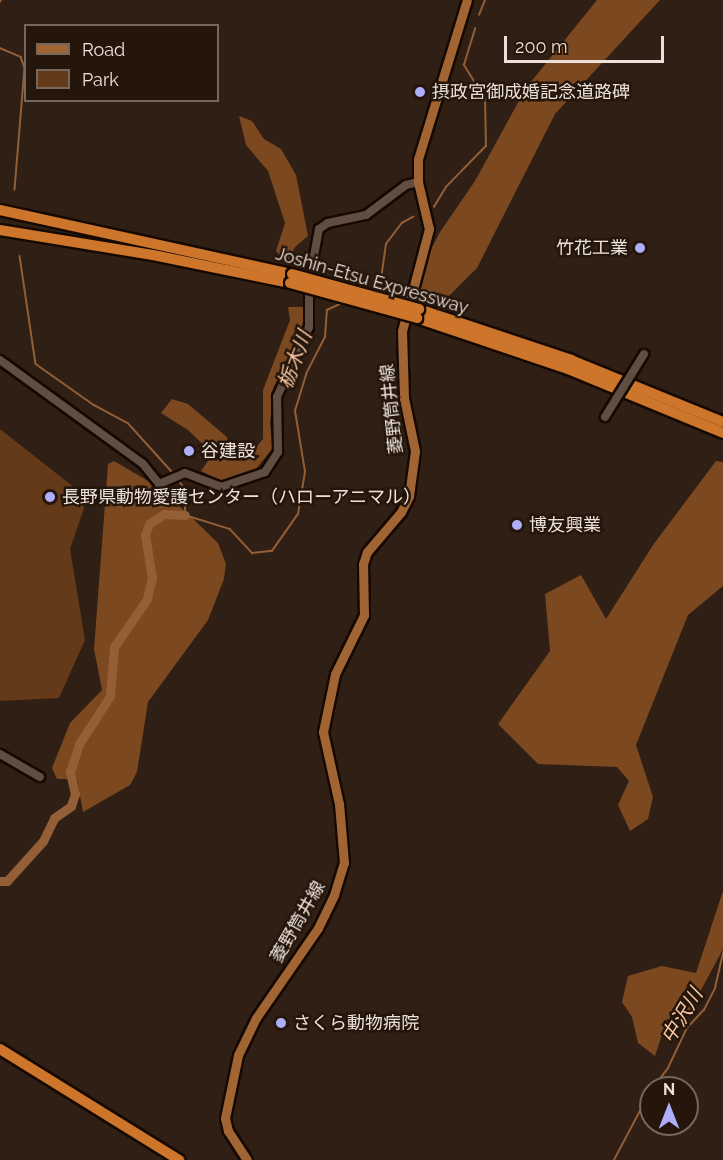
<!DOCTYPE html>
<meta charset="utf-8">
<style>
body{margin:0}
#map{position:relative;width:723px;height:1160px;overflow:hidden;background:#2f1f14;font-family:Raleway,"Noto Sans JP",sans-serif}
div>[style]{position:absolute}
.green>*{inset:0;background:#653a18}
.forest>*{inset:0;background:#7c481f}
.stream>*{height:1.5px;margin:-0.75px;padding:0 0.75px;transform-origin:0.75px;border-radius:0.75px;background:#945f36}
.river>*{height:9px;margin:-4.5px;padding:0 4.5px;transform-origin:4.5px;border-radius:4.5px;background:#945f36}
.roads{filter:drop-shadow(2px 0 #160902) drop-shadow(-2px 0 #160902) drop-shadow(0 2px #160902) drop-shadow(0 -2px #160902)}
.minor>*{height:8px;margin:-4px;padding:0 4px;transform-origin:4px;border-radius:4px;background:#604e42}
.major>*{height:9px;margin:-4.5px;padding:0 4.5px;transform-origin:4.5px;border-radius:4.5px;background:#a16534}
.highway>*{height:10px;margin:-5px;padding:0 5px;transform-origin:5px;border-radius:5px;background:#cd752a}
.bridges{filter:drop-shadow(2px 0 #160902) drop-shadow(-2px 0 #160902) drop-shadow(0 2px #160902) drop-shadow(0 -2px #160902)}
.minor-bridge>*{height:8px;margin:-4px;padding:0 4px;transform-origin:4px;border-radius:4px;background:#604e42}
.highway-bridge>*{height:10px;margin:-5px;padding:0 5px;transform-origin:5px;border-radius:5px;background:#cd752a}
.dots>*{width:16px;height:16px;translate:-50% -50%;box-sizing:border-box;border:3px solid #25160b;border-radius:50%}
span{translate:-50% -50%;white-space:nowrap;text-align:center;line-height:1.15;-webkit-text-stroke:5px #25160b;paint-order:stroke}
.poi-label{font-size:18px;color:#ece1da}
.left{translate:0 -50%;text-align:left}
.right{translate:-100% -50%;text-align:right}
.street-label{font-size:18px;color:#ece1da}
.water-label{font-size:20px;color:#f7c6a4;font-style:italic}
.legend{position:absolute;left:24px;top:24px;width:195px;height:78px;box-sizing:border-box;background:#25160b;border:2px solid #75675e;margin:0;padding:8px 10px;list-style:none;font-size:18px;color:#ece1da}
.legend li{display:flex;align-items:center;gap:12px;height:30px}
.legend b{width:30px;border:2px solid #75675e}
.north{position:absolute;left:639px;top:1076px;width:60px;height:60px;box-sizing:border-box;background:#25160b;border:2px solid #75675e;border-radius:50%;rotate:0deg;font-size:16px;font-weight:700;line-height:24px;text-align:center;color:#ece1da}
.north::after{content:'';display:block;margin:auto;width:21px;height:27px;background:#afaefa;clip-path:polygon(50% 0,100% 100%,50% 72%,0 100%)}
.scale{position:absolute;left:504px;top:36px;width:160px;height:27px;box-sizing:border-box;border:3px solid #ece1da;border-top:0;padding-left:8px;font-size:18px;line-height:21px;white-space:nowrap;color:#ece1da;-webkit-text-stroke:4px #25160b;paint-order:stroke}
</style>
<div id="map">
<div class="green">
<i style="clip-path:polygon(0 429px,80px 492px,84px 508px,70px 549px,85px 640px,59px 698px,0 701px)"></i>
</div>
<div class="forest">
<i style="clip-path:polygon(597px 0,660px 0,555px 114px,477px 268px,441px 304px,417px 293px,422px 266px,440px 232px,475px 181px,526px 88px)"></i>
<i style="clip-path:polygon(239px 116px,252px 121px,264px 139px,281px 149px,296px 175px,308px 236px,295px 247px,287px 263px,276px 251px,285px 223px,268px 171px,246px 145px)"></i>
<i style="clip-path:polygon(288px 307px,305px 307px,301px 335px,274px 387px,270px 424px,273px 448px,256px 469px,223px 482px,201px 471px,213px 454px,188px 430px,161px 413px,172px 399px,188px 404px,227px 437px,230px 451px,237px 461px,252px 452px,263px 439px,263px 390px,290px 320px)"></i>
<i style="clip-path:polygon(114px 461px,155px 485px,188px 514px,218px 543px,226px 564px,224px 579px,208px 620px,148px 702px,137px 772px,130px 785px,83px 812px,77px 779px,57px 779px,52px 768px,70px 723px,102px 690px,94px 649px,108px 464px)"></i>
<i style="clip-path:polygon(716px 461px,723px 462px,723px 586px,688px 615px,636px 745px,653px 797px,648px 819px,630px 831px,618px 805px,629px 781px,617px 767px,538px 764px,498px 724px,550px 651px,545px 594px,581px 575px,606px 619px,653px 545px)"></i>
<i style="clip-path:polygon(723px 891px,723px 949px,685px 1020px,667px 1019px,655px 1056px,638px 1043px,632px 1017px,622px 1002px,628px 976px,662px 966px,696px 973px)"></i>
</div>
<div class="stream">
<i style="left:0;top:2px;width:2px;rotate:-63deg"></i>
<i style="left:479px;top:15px;width:16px;rotate:-68deg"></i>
<i style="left:0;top:48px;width:23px;rotate:23deg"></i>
<i style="left:21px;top:57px;width:12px;rotate:70deg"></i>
<i style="left:25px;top:68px;width:122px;rotate:94.7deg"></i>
<i style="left:434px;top:207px;width:23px;rotate:-59deg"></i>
<i style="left:446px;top:187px;width:57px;rotate:-45.7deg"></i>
<i style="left:486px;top:146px;width:47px;rotate:-91.2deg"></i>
<i style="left:485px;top:99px;width:40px;rotate:-122deg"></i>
<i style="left:464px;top:65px;width:38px;rotate:-73deg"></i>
<i style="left:20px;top:256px;width:109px;rotate:81.6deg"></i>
<i style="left:36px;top:364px;width:71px;rotate:35.3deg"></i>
<i style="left:94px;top:405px;width:38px;rotate:28deg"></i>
<i style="left:128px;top:423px;width:70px;rotate:47.9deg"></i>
<i style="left:379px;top:293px;width:49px;rotate:-81.9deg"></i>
<i style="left:386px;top:244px;width:26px;rotate:-53deg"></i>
<i style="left:402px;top:223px;width:13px;rotate:-29deg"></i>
<i style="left:178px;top:479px;width:16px;rotate:55deg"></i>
<i style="left:187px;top:492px;width:23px;rotate:95deg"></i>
<i style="left:185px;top:515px;width:47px;rotate:17.3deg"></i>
<i style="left:230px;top:529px;width:33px;rotate:47deg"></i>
<i style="left:252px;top:553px;width:20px;rotate:-6deg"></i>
<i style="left:272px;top:551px;width:45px;rotate:-54.9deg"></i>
<i style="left:298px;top:514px;width:43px;rotate:-80.5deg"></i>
<i style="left:305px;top:472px;width:62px;rotate:-99.3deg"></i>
<i style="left:295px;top:411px;width:39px;rotate:-73deg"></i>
<i style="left:306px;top:374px;width:42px;rotate:-62.8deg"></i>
<i style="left:325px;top:337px;width:27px;rotate:-86deg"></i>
<i style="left:327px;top:310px;width:17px;rotate:-25deg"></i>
<i style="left:342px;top:303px;width:23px;rotate:15deg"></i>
<i style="left:653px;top:1088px;width:25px;rotate:-53deg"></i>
<i style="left:668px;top:1068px;width:44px;rotate:-64.6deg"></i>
<i style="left:687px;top:1028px;width:25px;rotate:-47deg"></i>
<i style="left:704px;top:1010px;width:25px;rotate:-63deg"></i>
<i style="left:715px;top:988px;width:37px;rotate:-77deg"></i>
<i style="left:614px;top:1160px;width:79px;rotate:-62.1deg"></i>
</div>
<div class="river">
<i style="left:0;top:881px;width:7px"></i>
<i style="left:7px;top:881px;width:54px;rotate:-48deg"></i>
<i style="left:43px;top:841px;width:25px;rotate:-64deg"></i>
<i style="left:54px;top:818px;width:21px;rotate:-35deg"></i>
<i style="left:71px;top:806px;width:13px;rotate:-72deg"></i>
<i style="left:75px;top:794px;width:23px;rotate:-103deg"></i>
<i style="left:70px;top:772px;width:29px;rotate:-72deg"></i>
<i style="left:79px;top:744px;width:57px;rotate:-57.1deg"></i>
<i style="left:110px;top:696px;width:49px;rotate:-85.3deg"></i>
<i style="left:114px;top:647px;width:58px;rotate:-55.5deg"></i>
<i style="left:147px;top:599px;width:22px;rotate:-77deg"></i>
<i style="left:152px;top:578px;width:44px;rotate:-99.2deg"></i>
<i style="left:145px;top:535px;width:12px;rotate:-70deg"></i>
<i style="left:149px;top:524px;width:18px;rotate:-34deg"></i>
<i style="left:164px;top:514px;width:21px;rotate:3deg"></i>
</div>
<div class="roads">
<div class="minor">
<i style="left:0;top:360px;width:177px;rotate:36deg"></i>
<i style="left:143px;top:464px;width:26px;rotate:51deg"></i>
<i style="left:159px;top:484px;width:28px;rotate:-23deg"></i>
<i style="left:185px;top:473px;width:39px;rotate:21deg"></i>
<i style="left:221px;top:487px;width:46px;rotate:-18.8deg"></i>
<i style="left:265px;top:472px;width:24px;rotate:-57deg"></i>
<i style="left:278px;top:452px;width:55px;rotate:-91deg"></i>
<i style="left:277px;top:397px;width:77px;rotate:-65.4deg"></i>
<i style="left:309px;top:327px;width:45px;rotate:-90deg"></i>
<i style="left:309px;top:282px;width:54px;rotate:-79.3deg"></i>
<i style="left:319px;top:229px;width:11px;rotate:-34deg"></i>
<i style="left:328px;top:223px;width:39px;rotate:-12deg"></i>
<i style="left:366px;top:215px;width:50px;rotate:-36.9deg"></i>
<i style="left:406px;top:185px;width:12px;rotate:-14deg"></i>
<i style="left:0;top:754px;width:46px;rotate:29.9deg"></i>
</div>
<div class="major">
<i style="left:247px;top:1160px;width:35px;rotate:-123deg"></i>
<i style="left:228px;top:1131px;width:13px;rotate:-103deg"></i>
<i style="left:225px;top:1118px;width:64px;rotate:-78.3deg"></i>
<i style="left:238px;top:1055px;width:41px;rotate:-64.1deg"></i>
<i style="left:256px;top:1018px;width:109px;rotate:-55.4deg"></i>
<i style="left:318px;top:928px;width:37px;rotate:-64deg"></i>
<i style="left:334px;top:895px;width:34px;rotate:-73deg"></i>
<i style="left:344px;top:863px;width:59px;rotate:-94.8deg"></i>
<i style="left:339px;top:804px;width:74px;rotate:-102.5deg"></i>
<i style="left:323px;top:732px;width:59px;rotate:-78.3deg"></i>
<i style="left:335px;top:674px;width:66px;rotate:-63.8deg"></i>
<i style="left:364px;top:615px;width:51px;rotate:-91.1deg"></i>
<i style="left:363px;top:564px;width:13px;rotate:-72deg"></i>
<i style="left:367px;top:552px;width:52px;rotate:-49.6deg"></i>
<i style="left:401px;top:512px;width:18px;rotate:-63deg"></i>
<i style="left:409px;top:496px;width:45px;rotate:-82.4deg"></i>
<i style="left:415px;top:451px;width:54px;rotate:-101.7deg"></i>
<i style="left:404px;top:398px;width:67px;rotate:-91.7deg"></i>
<i style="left:402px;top:331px;width:106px;rotate:-75.2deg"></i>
<i style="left:429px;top:229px;width:48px;rotate:-103.2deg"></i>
<i style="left:418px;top:182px;width:23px;rotate:-90deg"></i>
<i style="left:418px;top:159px;width:166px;rotate:-72.9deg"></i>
</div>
<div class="highway">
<i style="left:0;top:210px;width:299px;rotate:12.4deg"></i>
<i style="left:0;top:230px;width:155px;rotate:9.3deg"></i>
<i style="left:153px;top:255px;width:140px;rotate:11.6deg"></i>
<i style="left:419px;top:309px;width:160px;rotate:18.5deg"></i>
<i style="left:571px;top:360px;width:164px;rotate:22.2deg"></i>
<i style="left:417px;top:318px;width:159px;rotate:18.7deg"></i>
<i style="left:568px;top:369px;width:168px;rotate:22.4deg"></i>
<i style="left:0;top:1049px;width:211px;rotate:31.8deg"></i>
</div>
</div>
<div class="bridges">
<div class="minor-bridge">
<i style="left:605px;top:417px;width:74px;rotate:-58.2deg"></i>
</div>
<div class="highway-bridge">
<i style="left:292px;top:274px;width:132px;rotate:15.4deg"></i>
<i style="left:290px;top:283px;width:132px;rotate:15.4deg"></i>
</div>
</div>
<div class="dots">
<i style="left:420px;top:92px;background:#afaefa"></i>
<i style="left:640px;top:248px;background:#afaefa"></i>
<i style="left:189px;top:451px;background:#afaefa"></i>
<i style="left:50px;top:497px;background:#afaefa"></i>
<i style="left:517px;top:525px;background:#afaefa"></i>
<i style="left:281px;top:1023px;background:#afaefa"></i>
</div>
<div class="poi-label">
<span class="left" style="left:432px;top:92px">摂政宮御成婚記念道路碑</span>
<span class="right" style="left:628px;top:248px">竹花工業</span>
<span class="left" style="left:201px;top:451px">谷建設</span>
<span class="left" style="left:62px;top:497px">長野県動物愛護センター（ハローアニマル）</span>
<span class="left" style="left:529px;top:525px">博友興業</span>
<span class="left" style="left:293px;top:1023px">さくら動物病院</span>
</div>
<div class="street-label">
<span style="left:372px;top:281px;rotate:16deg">Joshin-Etsu Expressway</span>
<span style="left:392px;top:409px;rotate:-96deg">菱野筒井線</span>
<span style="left:298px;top:922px;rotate:-60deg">菱野筒井線</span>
</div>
<div class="water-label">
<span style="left:295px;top:360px;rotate:-69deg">栃木川</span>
<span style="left:682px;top:1016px;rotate:-59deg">中沢川</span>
</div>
<ul class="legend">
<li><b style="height:8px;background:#a16534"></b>Road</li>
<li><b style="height:16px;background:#653a18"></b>Park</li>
</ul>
<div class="north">N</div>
<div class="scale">200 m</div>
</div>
